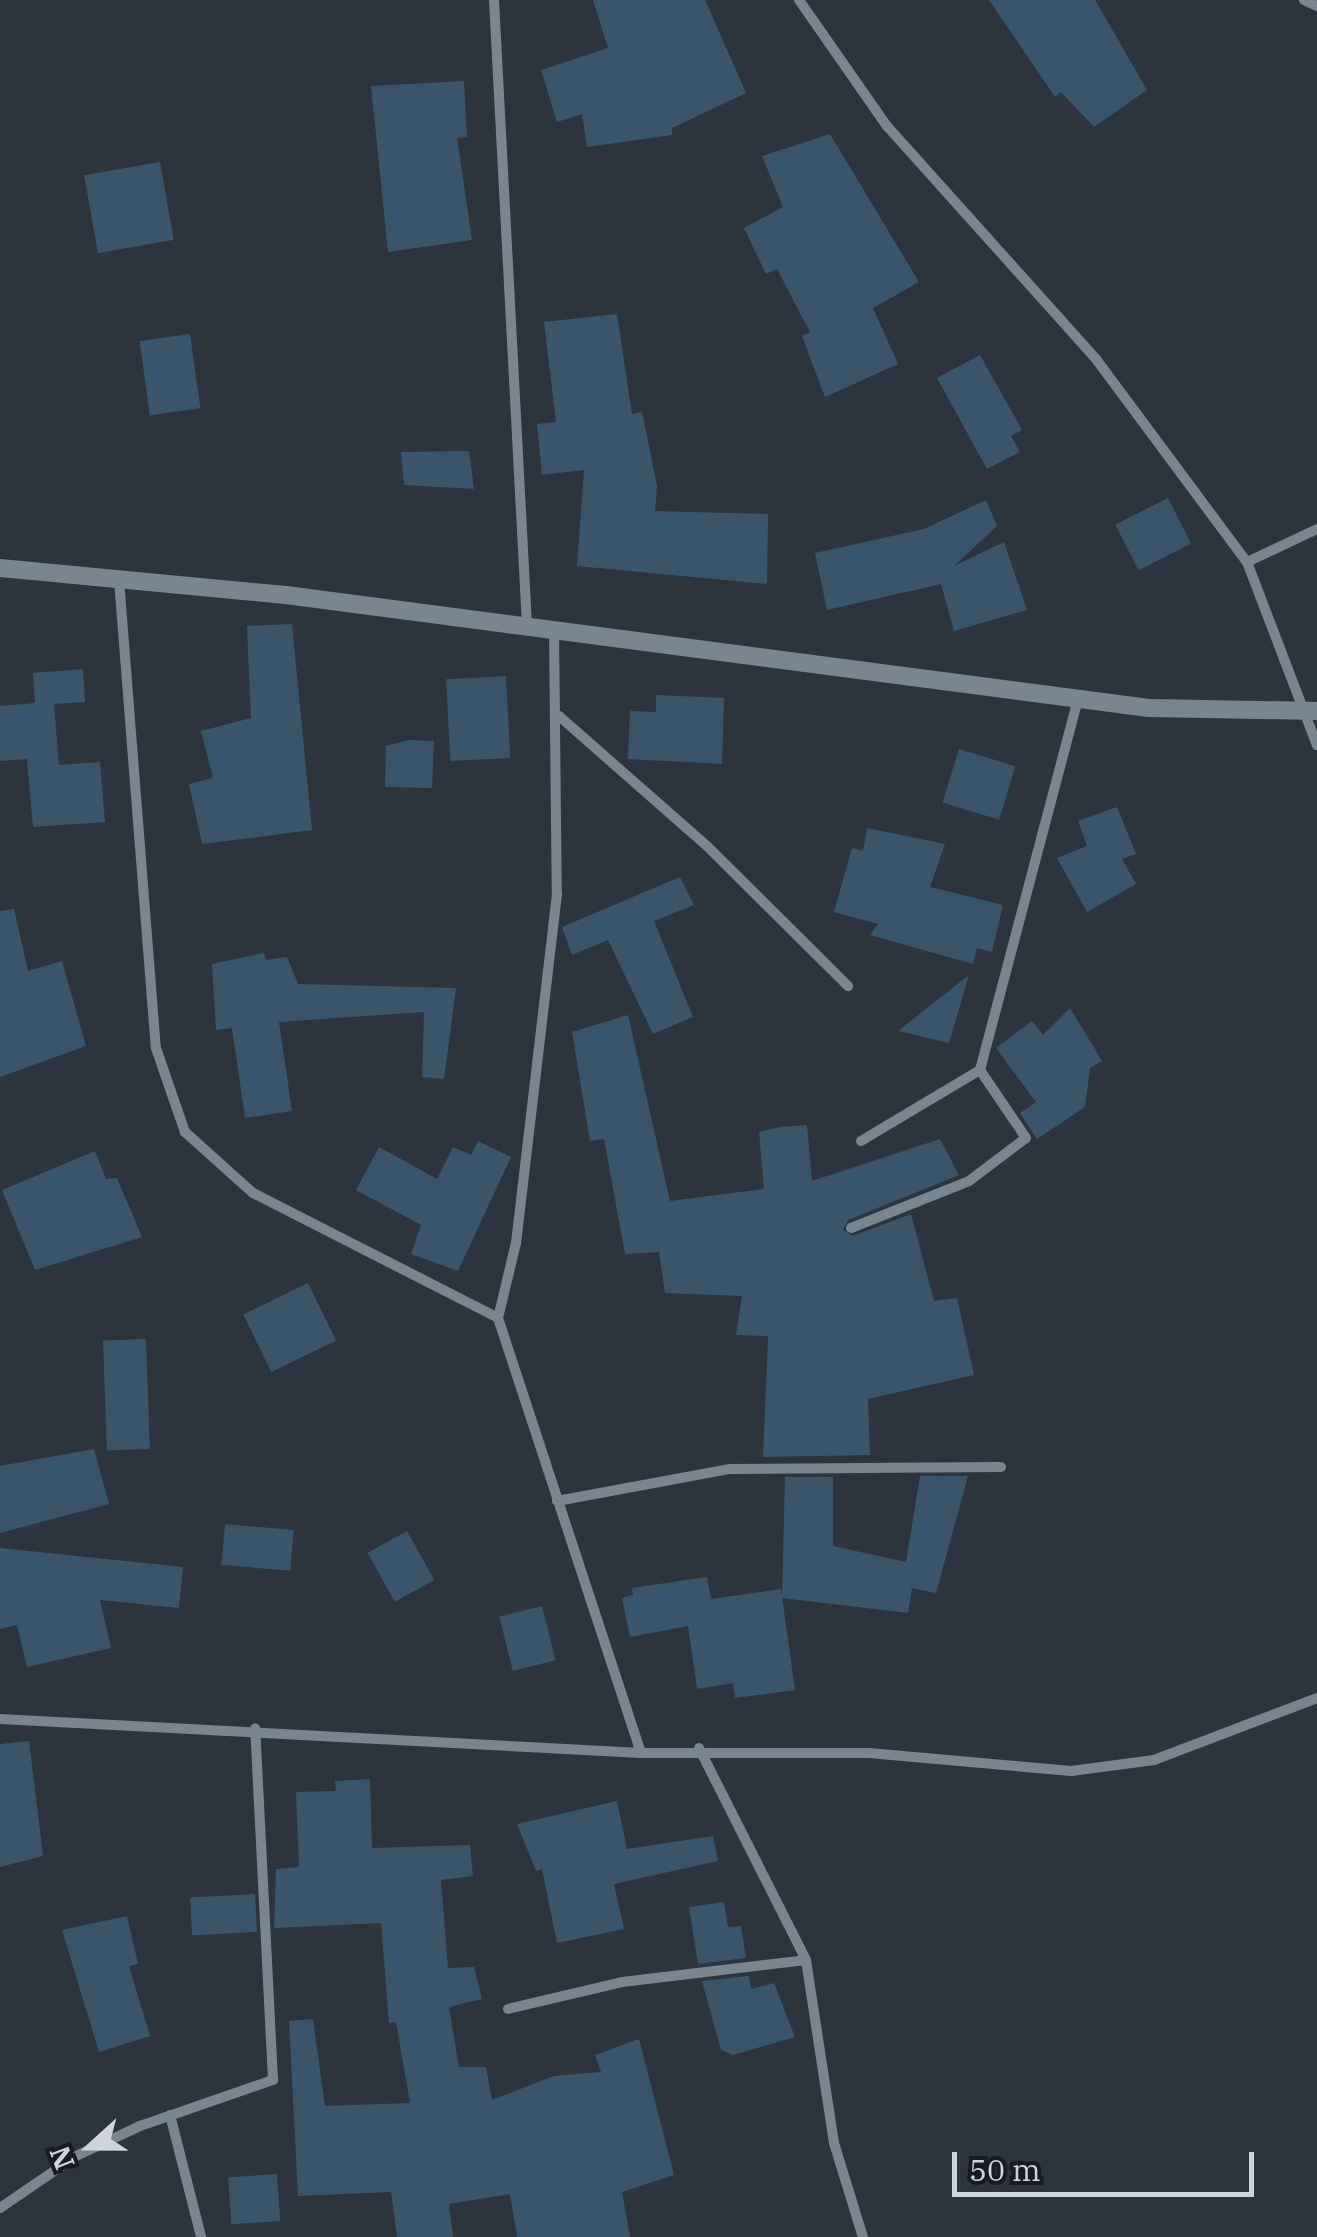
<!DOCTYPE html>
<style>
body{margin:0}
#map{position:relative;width:1317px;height:2237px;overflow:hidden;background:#2c353e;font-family:"IBM Plex Serif",serif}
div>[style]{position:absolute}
.building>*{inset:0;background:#3a556a;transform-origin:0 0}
.minor>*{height:10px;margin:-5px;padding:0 5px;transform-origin:5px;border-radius:5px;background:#798690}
.tertiary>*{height:18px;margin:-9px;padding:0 9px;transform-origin:9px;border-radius:9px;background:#798690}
span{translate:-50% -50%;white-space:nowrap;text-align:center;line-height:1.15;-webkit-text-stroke:10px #181c20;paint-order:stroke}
.north{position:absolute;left:40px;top:2097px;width:100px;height:100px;-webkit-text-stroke:8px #181c20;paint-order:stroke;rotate:249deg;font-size:28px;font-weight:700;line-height:40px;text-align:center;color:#ced4d9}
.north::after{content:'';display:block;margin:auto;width:35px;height:45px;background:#ced4d9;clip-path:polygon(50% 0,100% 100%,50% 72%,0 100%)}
.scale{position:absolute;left:952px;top:2152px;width:302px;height:45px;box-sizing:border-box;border:5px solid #ced4d9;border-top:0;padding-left:12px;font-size:30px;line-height:35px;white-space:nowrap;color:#ced4d9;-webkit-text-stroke:8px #181c20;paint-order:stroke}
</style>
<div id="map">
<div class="building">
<i style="clip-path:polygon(593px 0,705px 0,746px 93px,672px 128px,672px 135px,587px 147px,582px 114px,557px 122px,541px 70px,608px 48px)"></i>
<i style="clip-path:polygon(989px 0,1095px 0,1147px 90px,1094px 127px,1061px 92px,1055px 97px)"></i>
<i style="clip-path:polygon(464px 81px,467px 137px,457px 138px,472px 240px,388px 252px,371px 86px)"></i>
<i style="clip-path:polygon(830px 134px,919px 282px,873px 308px,898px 364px,825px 397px,802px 336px,810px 332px,777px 269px,766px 274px,744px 228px,783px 207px,762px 156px)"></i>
<i style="left:160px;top:162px;width:79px;height:77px;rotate:80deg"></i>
<i style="clip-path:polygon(617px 314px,632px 414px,642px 412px,657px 486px,655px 511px,768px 514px,767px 584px,577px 566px,584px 470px,542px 475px,537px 424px,556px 422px,544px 322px)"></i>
<i style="left:190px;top:334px;width:75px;height:51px;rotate:82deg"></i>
<i style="clip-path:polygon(980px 355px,1022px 430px,1011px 436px,1020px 452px,987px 469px,937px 378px)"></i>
<i style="clip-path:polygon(469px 451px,474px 489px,404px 485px,401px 452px)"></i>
<i style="left:1168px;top:498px;width:51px;height:59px;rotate:63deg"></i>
<i style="clip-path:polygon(986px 500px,997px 526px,954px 566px,1004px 542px,1027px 610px,954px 631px,941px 584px,827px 610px,815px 553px,924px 529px)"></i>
<i style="clip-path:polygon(292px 624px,312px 830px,202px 844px,189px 784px,213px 778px,201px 731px,251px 718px,247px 626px)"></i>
<i style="clip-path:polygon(83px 669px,85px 702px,54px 704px,59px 765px,100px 762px,105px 822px,33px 827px,27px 759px,0 761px,0 706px,35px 703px,33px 673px)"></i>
<i style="left:506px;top:676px;width:82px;height:60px;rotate:87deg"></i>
<i style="clip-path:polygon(656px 695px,724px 698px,722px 764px,628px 759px,630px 711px,656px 712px)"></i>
<i style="clip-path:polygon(409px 740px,434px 741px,432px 788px,385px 787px,386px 746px)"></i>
<i style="left:959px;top:749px;width:59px;height:56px;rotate:17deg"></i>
<i style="clip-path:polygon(1117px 807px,1136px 854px,1122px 859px,1136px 884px,1087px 912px,1057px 858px,1087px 846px,1078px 821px)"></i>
<i style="clip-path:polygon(867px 828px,945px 844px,930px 887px,1003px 905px,992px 952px,977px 948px,973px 964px,870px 935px,878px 924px,834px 912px,852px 848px,863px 851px)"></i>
<i style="clip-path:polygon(680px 877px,694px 905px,654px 921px,693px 1017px,653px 1034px,608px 940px,572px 955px,562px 927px)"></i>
<i style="clip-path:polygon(14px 909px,28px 971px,62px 961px,86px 1046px,0 1077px,0 911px)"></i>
<i style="clip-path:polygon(264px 953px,266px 960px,287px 957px,298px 984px,456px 988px,444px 1079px,422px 1077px,424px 1012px,279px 1022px,292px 1111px,245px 1118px,232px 1028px,216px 1030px,212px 964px)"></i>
<i style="clip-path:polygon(969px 975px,949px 1043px,898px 1031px)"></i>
<i style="clip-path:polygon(1070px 1008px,1102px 1061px,1090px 1068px,1085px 1107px,1037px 1139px,1020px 1113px,1036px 1102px,996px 1048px,1032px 1021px,1043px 1035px)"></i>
<i style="clip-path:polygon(628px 1015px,670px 1201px,764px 1189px,759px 1132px,780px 1127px,807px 1125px,812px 1181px,940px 1139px,959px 1175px,848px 1220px,843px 1230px,853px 1236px,911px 1214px,934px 1301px,957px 1298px,974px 1375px,868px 1399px,870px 1455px,763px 1457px,768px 1336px,736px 1335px,742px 1296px,665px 1293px,659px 1252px,625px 1254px,604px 1139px,590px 1141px,572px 1032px)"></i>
<i style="clip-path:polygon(478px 1141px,511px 1157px,458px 1271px,411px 1254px,421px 1225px,356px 1190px,379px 1147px,437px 1179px,453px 1147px,471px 1155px)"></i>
<i style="clip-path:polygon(95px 1151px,106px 1179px,117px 1178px,142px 1237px,35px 1270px,2px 1190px)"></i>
<i style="left:308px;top:1283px;width:64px;height:72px;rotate:64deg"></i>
<i style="left:146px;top:1339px;width:110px;height:43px;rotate:88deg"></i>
<i style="clip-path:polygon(94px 1449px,109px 1504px,0 1533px,0 1466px)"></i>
<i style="clip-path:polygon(920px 1476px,968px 1476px,936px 1593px,912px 1588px,908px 1613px,782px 1598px,785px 1477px,833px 1477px,833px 1546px,906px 1562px)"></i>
<i style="left:225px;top:1524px;width:69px;height:41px;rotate:5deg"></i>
<i style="left:407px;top:1531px;width:56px;height:45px;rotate:61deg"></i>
<i style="clip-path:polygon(0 1548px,183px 1567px,179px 1608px,100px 1600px,111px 1648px,27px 1667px,17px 1625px,0 1629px)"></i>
<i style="clip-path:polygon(707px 1577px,711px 1599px,781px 1589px,795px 1690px,735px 1698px,733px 1683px,697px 1689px,688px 1626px,630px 1637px,622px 1598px,633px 1595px,632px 1588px)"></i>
<i style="left:542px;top:1606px;width:56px;height:44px;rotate:76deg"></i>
<i style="clip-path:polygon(29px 1741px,43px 1856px,0 1867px,0 1744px)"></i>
<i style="clip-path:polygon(370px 1779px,372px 1848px,470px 1845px,473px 1876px,441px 1880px,448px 1968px,474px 1967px,482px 1999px,449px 2007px,459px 2067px,486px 2067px,492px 2100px,554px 2076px,601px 2072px,595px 2055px,639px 2039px,674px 2175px,622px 2192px,630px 2237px,517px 2237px,510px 2194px,449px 2204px,453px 2237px,397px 2237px,391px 2192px,298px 2196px,289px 2021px,313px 2019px,325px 2106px,410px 2103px,396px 2022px,389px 2023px,381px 1923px,274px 1928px,276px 1869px,299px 1867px,296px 1792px,336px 1791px,335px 1781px)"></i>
<i style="clip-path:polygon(617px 1801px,627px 1849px,713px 1836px,718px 1861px,614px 1884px,624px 1929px,557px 1943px,542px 1869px,536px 1871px,517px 1824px)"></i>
<i style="left:255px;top:1894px;width:38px;height:65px;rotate:87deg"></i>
<i style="clip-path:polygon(724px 1902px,728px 1927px,741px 1926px,746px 1958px,698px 1964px,689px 1907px)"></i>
<i style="clip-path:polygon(127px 1916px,138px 1964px,129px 1966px,150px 2036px,99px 2052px,62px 1930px)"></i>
<i style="clip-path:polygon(749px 1976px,751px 1989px,774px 1983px,795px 2037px,733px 2055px,721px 2050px,702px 1981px)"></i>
<i style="left:277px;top:2174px;width:47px;height:49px;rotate:86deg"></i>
</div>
<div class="minor">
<i style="left:494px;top:0;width:626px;rotate:86.98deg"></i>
<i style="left:799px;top:0;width:154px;rotate:55.1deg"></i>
<i style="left:887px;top:126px;width:313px;rotate:48.1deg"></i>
<i style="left:1096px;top:359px;width:253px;rotate:53.4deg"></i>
<i style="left:1247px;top:562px;width:196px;rotate:69.1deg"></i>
<i style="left:1304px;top:0;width:14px;rotate:25deg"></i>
<i style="left:1247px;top:562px;width:77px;rotate:-25.2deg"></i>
<i style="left:119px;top:580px;width:469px;rotate:85.5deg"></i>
<i style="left:156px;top:1048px;width:89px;rotate:71deg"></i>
<i style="left:185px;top:1132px;width:91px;rotate:41.9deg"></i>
<i style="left:253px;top:1193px;width:275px;rotate:27deg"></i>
<i style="left:554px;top:629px;width:265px;rotate:89.4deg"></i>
<i style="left:557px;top:894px;width:351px;rotate:96.7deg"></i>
<i style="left:516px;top:1243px;width:77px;rotate:103.5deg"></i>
<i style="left:498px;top:1318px;width:458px;rotate:71.8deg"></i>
<i style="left:559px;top:716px;width:197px;rotate:41.3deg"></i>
<i style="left:707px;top:846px;width:199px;rotate:44.8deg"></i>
<i style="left:861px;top:1141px;width:139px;rotate:-30.8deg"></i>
<i style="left:980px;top:1070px;width:384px;rotate:-75.2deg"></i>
<i style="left:851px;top:1228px;width:127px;rotate:-21.7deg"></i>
<i style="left:969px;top:1181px;width:71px;rotate:-37deg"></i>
<i style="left:1026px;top:1138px;width:82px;rotate:-124.1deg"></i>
<i style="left:557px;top:1501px;width:176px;rotate:-10.5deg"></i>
<i style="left:730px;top:1469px;width:271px;rotate:-0.4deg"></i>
<i style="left:0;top:1719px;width:642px;rotate:3.04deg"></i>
<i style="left:641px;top:1753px;width:228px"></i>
<i style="left:869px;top:1753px;width:203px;rotate:5.1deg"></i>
<i style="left:1071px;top:1771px;width:84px;rotate:-7.5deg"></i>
<i style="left:1154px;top:1760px;width:174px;rotate:-20.8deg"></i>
<i style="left:699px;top:1748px;width:237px;rotate:63.2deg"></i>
<i style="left:806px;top:1960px;width:185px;rotate:81.3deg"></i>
<i style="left:834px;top:2143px;width:98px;rotate:72.9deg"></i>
<i style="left:508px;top:2009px;width:117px;rotate:-13.3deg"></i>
<i style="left:622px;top:1982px;width:185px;rotate:-6.8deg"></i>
<i style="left:170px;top:2115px;width:126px;rotate:75.7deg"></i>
<i style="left:0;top:2208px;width:92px;rotate:-34.4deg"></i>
<i style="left:76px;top:2156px;width:71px;rotate:-25.1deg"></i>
<i style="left:140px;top:2126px;width:141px;rotate:-19.1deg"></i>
<i style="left:273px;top:2080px;width:352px;rotate:-92.9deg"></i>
</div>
<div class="tertiary">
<i style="left:0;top:568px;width:287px;rotate:5.4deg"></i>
<i style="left:286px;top:595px;width:870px;rotate:7.46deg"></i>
<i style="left:1149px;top:708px;width:168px;rotate:1deg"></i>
</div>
<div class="north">N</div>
<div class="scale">50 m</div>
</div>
